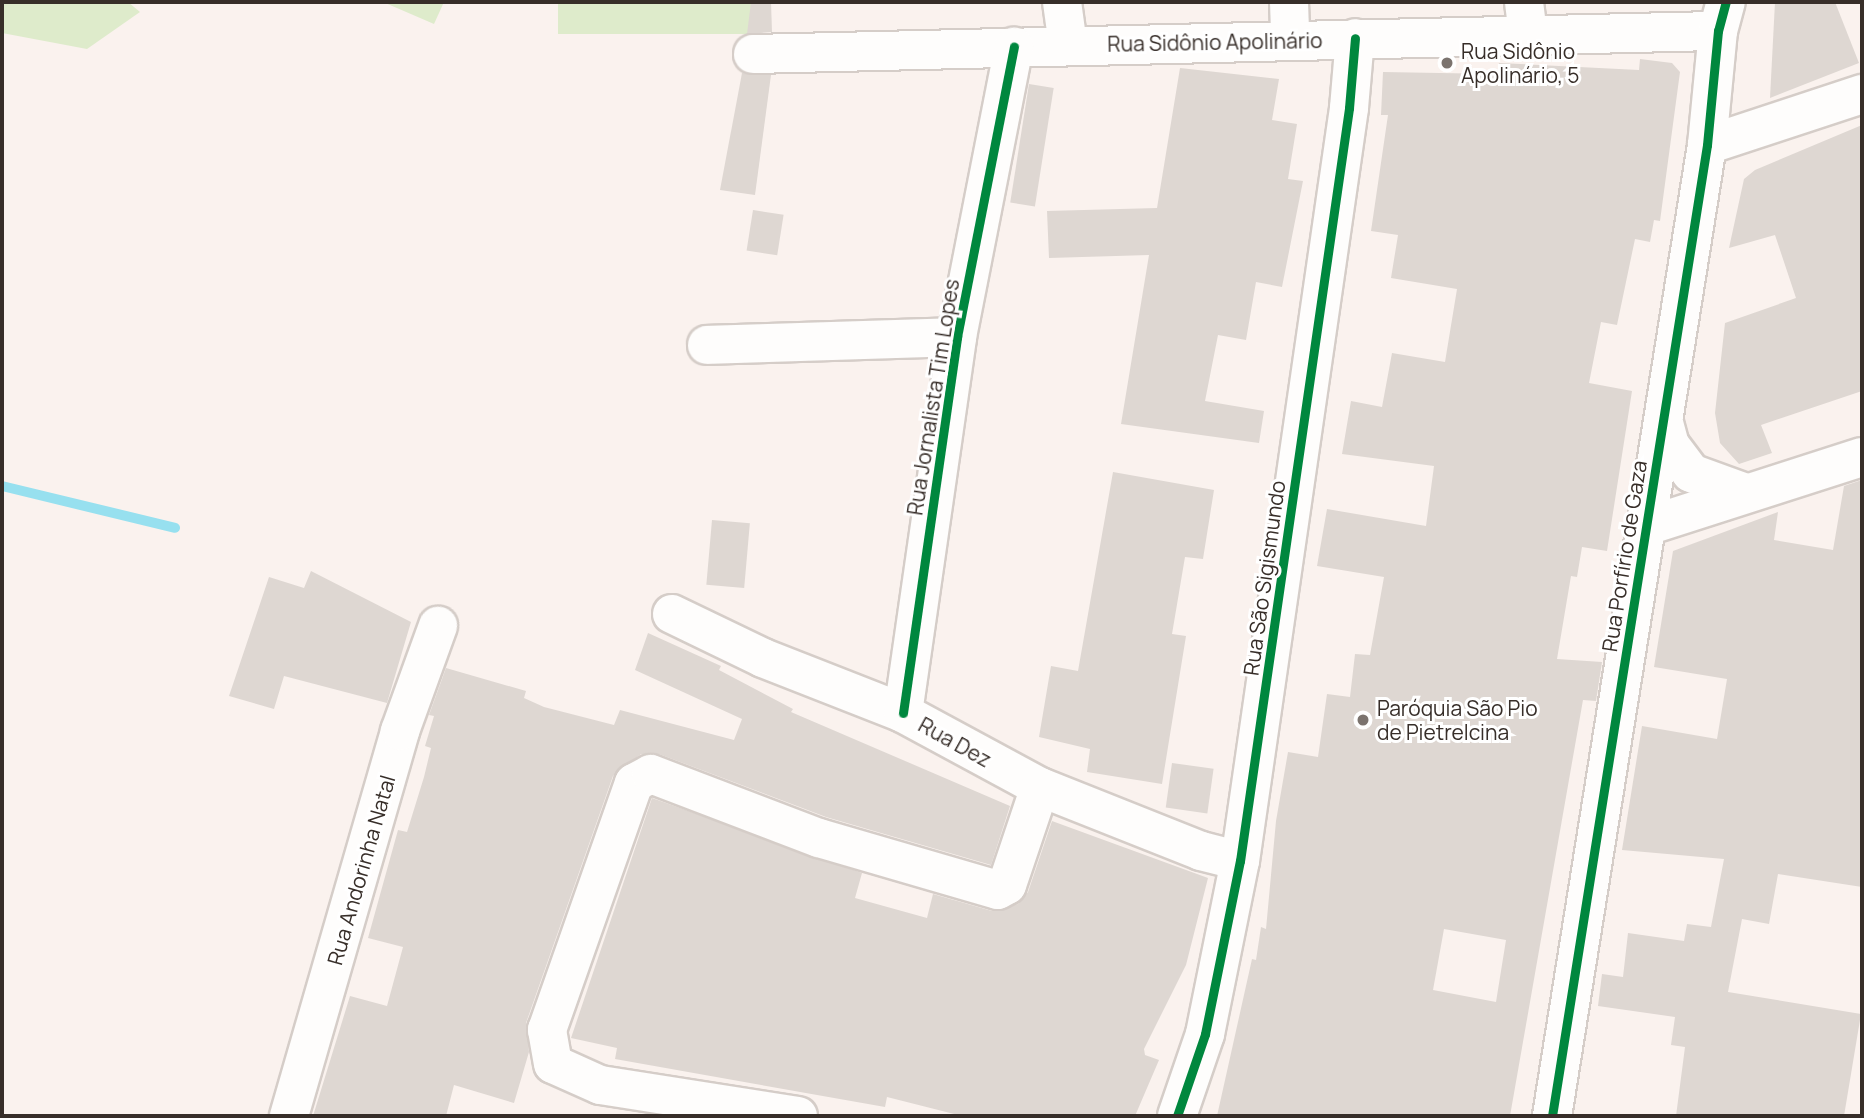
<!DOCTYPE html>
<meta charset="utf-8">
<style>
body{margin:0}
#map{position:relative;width:1864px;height:1118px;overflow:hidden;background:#faf2ee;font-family:Manrope,sans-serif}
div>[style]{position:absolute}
.green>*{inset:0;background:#deebcb;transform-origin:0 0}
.stream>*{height:10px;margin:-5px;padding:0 5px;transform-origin:5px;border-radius:5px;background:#97e0ef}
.building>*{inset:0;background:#ded7d2;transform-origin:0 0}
.roads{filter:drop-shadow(2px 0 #d5cdc8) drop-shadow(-2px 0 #d5cdc8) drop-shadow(0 2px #d5cdc8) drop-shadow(0 -2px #d5cdc8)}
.minor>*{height:38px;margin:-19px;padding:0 19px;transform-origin:19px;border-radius:19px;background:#fefdfc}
.cycleway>*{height:9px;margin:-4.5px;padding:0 4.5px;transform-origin:4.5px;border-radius:4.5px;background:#00873e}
.dots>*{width:19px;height:19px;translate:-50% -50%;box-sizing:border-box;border:4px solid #fff;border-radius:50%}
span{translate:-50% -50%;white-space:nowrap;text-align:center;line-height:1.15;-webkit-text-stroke:6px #fff;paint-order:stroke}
.street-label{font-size:21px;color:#372e29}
.poi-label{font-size:21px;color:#372e29}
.left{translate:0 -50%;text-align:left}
.frame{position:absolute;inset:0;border:4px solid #372e29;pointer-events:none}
</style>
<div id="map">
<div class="green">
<i style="clip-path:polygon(2px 2px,128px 2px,140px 12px,87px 49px,2px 33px)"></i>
<i style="clip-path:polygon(383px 2px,444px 2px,434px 24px)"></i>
<i style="left:558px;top:2px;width:196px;height:32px"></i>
</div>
<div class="stream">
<i style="left:2px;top:486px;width:178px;rotate:13.6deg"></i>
</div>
<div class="building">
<i style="clip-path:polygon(751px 2px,771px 2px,772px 32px,747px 34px)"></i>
<i style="clip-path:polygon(1775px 2px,1835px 2px,1859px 63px,1770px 98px)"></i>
<i style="clip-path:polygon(evenodd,1640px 59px,1672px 63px,1680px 72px,1660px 221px,1654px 220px,1650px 242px,1635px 239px,1617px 325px,1601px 322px,1589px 383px,1632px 391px,1607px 551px,1582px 547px,1577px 577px,1571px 576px,1557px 659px,1602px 662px,1596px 701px,1583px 700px,1510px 1116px,1217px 1116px,1252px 959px,1256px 960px,1261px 927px,1266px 929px,1276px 821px,1288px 752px,1318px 757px,1327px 694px,1350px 697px,1355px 654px,1370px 655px,1384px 577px,1317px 566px,1327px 509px,1426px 526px,1434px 466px,1342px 454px,1351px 401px,1382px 407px,1392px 353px,1445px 362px,1457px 289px,1391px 278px,1398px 235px,1371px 231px,1388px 115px,1381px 115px,1383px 72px,1497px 74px,1499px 63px,1639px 70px,1640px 59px,1444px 929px,1506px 940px,1496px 1002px,1433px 990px,1444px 929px)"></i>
<i style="clip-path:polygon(1180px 68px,1279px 79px,1272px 120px,1297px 124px,1288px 179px,1303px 181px,1282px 287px,1256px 282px,1246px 340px,1218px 335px,1205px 401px,1264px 411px,1259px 443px,1121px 424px,1149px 255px,1049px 258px,1047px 211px,1157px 208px)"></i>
<i style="clip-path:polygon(742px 73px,771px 75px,755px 195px,720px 190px)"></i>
<i style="left:1029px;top:84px;width:25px;height:120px;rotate:9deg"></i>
<i style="clip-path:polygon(1862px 125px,1862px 391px,1761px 425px,1772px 453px,1739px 464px,1720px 443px,1715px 413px,1725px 323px,1796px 298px,1775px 235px,1729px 248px,1744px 179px,1755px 170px)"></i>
<i style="left:753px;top:210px;width:31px;height:41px;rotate:9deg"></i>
<i style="clip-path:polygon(1113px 472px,1214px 490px,1203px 559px,1185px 557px,1172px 634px,1186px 636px,1162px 784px,1087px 772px,1090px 749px,1039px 737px,1051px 666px,1078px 671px)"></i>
<i style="clip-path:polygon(1862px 480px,1862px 887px,1778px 874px,1769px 924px,1742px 919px,1728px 992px,1861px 1014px,1844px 1116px,1676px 1116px,1685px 1047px,1671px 1045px,1675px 1017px,1598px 1006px,1602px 974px,1623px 977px,1628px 933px,1684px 941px,1687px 924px,1711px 927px,1724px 859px,1622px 850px,1642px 726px,1717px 739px,1727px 679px,1654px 667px,1673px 551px,1778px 512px,1774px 540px,1833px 550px,1844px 486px)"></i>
<i style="left:712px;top:520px;width:38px;height:65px;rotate:5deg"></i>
<i style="clip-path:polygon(311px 571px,411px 622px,387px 703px,284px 676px,274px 709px,229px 696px,269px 577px,304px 588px)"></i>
<i style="clip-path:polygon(648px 633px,721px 666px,719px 670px,793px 709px,791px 712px,1010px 806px,991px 865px,826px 817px,659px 754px,641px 754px,613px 776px,526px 1023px,529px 1052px,514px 1103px,454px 1085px,446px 1116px,313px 1116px,350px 996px,387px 1006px,403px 947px,368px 938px,398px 830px,407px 832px,424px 777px,431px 748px,425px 746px,434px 716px,429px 715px,446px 668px,526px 691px,524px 698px,544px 707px,614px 725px,620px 710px,734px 740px,742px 719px,635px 670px)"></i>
<i style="left:1172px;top:763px;width:42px;height:45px;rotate:8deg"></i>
<i style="clip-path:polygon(652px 798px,862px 873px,855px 898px,927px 918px,933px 894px,992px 911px,1018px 904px,1028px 892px,1052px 821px,1208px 878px,1186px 965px,1144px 1049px,1145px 1055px,1159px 1060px,1135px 1116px,962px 1116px,887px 1097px,885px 1107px,615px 1059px,617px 1048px,571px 1038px)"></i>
</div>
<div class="roads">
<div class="minor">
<i style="left:1062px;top:2px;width:43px;rotate:82.1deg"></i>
<i style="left:1289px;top:2px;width:38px;rotate:88deg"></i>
<i style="left:1524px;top:2px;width:34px;rotate:83deg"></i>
<i style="left:753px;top:54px;width:965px;rotate:-1.37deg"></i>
<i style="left:1707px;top:145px;width:163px;rotate:-18.2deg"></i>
<i style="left:707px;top:345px;width:250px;rotate:-1.8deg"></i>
<i style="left:1664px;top:423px;width:23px;rotate:75deg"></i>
<i style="left:1670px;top:445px;width:35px;rotate:53deg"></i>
<i style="left:1691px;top:473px;width:55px;rotate:20.1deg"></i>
<i style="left:1647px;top:526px;width:226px;rotate:-17.8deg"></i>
<i style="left:672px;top:614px;width:101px;rotate:25.8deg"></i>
<i style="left:763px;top:658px;width:150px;rotate:21.4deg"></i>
<i style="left:903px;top:713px;width:156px;rotate:28.4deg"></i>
<i style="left:1040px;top:787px;width:173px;rotate:21.7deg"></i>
<i style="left:1201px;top:851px;width:40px;rotate:14.4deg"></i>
<i style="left:903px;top:713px;width:380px;rotate:-81.8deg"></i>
<i style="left:957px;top:337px;width:296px;rotate:-78.9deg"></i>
<i style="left:289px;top:1116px;width:401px;rotate:-73.9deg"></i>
<i style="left:400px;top:731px;width:112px;rotate:-70.1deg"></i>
<i style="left:798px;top:1116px;width:200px;rotate:-171.1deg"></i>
<i style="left:600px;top:1085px;width:51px;rotate:-155.9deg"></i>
<i style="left:553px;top:1064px;width:35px;rotate:-100deg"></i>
<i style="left:547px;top:1030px;width:262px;rotate:-70.6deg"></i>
<i style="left:634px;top:783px;width:19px;rotate:-28deg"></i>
<i style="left:651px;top:774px;width:180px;rotate:20.9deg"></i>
<i style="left:819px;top:838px;width:186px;rotate:16.2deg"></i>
<i style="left:998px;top:890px;width:10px;rotate:-29deg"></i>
<i style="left:1007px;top:885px;width:103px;rotate:-71.4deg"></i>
<i style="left:1177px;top:1116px;width:87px;rotate:-71.1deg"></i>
<i style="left:1205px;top:1034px;width:177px;rotate:-78.6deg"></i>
<i style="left:1240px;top:861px;width:761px;rotate:-81.76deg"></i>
<i style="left:1349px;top:108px;width:70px;rotate:-85.1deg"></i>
<i style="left:1552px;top:1116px;width:983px;rotate:-80.93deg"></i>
<i style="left:1707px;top:145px;width:115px;rotate:-84.5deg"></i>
<i style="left:1718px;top:31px;width:30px;rotate:-75deg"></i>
</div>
</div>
<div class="cycleway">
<i style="left:903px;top:713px;width:380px;rotate:-81.8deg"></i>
<i style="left:957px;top:337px;width:296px;rotate:-78.9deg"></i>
<i style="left:1177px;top:1116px;width:87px;rotate:-71.1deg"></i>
<i style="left:1205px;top:1034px;width:177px;rotate:-78.6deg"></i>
<i style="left:1240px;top:861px;width:761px;rotate:-81.76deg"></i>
<i style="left:1349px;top:108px;width:70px;rotate:-85.1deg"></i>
<i style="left:1552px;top:1116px;width:983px;rotate:-80.93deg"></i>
<i style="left:1707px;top:145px;width:115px;rotate:-84.5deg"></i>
<i style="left:1718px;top:31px;width:30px;rotate:-75deg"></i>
</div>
<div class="dots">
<i style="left:1447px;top:63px;background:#7b736e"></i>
<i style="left:1363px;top:720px;background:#7b736e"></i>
</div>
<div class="street-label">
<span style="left:1215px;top:42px;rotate:-1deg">Rua Sidônio Apolinário</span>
<span style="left:933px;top:397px;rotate:-81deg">Rua Jornalista Tim Lopes</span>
<span style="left:1624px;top:556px;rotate:-81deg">Rua Porfírio de Gaza</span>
<span style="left:1264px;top:578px;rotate:-82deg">Rua São Sigismundo</span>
<span style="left:955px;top:742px;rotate:29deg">Rua Dez</span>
<span style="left:361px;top:870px;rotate:-74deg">Rua Andorinha Natal</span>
</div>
<div class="poi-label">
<span class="left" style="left:1461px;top:63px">Rua Sidônio<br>Apolinário, 5</span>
<span class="left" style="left:1377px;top:720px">Paróquia São Pio<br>de Pietrelcina</span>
</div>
<div class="frame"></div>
</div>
